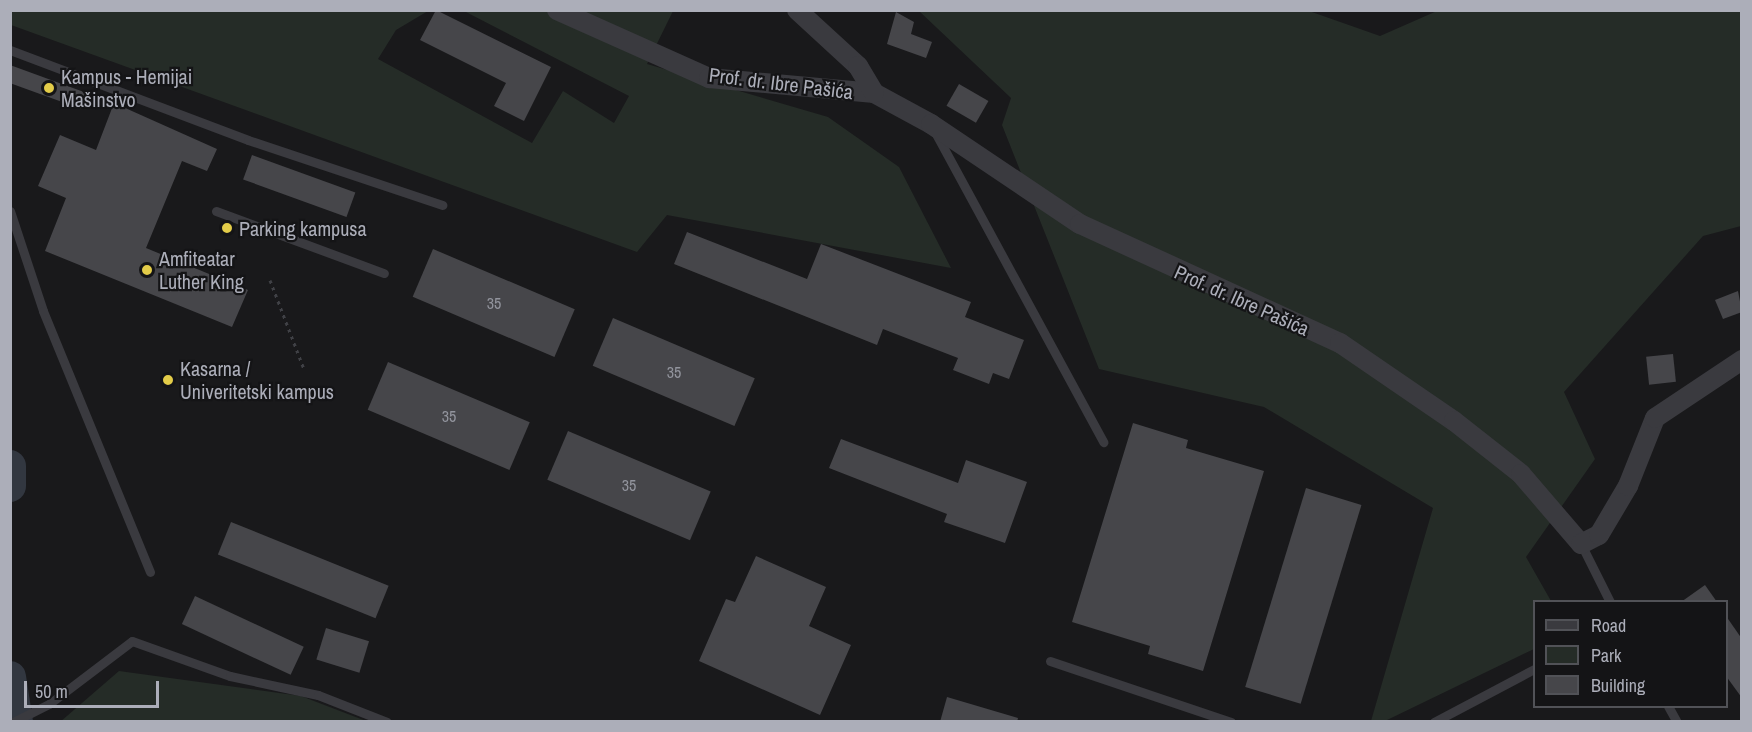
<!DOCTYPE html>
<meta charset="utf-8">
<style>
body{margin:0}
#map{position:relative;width:1752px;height:732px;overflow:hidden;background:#19191b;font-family:"Archivo Narrow",sans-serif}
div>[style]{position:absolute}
.green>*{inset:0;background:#252c27}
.river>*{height:32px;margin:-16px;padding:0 16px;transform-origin:16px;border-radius:16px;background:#323740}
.building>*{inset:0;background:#46464a;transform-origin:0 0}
.path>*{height:3px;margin-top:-1.5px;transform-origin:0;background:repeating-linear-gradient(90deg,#404146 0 3px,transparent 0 7.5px)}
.lane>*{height:9px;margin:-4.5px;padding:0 4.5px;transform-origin:4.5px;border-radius:4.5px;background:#3a3a3f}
.street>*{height:20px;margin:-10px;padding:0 10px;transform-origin:10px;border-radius:10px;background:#3a3a3f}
.dots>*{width:16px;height:16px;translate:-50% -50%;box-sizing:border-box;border:3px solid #141416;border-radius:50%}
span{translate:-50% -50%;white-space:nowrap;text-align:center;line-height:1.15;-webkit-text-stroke:4.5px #141416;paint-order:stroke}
.number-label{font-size:16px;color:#92949d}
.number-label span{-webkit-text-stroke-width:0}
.poi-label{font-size:20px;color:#acaeb9}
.left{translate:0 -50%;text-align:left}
.street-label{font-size:20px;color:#acaeb9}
.frame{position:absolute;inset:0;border:12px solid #acaeb9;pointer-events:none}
.legend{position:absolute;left:1533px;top:600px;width:195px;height:108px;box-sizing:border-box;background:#141416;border:2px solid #515257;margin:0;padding:8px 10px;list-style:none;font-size:18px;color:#acaeb9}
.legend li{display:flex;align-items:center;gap:12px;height:30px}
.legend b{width:30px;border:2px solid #515257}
.scale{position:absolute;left:24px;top:681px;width:135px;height:27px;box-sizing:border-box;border:3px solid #acaeb9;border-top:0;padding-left:8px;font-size:18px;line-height:21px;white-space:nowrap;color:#acaeb9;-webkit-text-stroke:4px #141416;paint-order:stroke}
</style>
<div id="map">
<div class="green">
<i style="clip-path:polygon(10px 11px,428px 11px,396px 30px,378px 59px,532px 143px,563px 91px,614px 123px,629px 96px,464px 11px,673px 11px,647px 64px,828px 117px,899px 167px,951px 268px,667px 215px,637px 252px,11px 25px)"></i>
<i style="clip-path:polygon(919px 11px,1309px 11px,1380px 36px,1437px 11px,1741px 11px,1741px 226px,1703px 236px,1564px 392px,1595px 459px,1526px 557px,1551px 601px,1534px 602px,1534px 649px,1385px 721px,1371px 721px,1433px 508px,1264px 407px,1099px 369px,1002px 125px,1011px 98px)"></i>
<i style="clip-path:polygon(119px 671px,301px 696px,366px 721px,60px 722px)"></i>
</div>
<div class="river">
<i style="left:10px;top:466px;width:20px;rotate:90deg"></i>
<i style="left:10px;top:677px;width:46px;rotate:81.2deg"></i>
</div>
<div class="building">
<i style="clip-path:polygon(436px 10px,551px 67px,524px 121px,494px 106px,506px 83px,420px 40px)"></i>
<i style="clip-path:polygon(896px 12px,914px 22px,911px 34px,932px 42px,926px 58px,887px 44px)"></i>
<i style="left:10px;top:65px;width:83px;height:17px;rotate:20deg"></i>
<i style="left:959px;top:84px;width:34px;height:25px;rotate:30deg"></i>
<i style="clip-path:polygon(114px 103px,217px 149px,207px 171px,182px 161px,146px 248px,248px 290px,232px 327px,45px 251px,66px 198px,38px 186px,60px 135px,96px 150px)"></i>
<i style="left:252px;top:155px;width:110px;height:26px;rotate:20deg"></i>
<i style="clip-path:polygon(687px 232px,807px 279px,821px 244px,971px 302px,965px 317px,1024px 340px,1009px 379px,993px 373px,989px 384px,953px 370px,958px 358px,883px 329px,877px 345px,674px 264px)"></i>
<i style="left:433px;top:249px;width:154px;height:52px;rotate:23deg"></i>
<i style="clip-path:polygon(1738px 291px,1742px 312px,1723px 319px,1715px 300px)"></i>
<i style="left:613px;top:318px;width:154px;height:52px;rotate:23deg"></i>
<i style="left:1673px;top:354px;width:28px;height:27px;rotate:84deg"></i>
<i style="left:388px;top:362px;width:154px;height:52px;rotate:23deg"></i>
<i style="clip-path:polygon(1133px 423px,1188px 440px,1186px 448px,1264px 471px,1203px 671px,1148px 654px,1150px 646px,1072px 622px)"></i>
<i style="left:568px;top:431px;width:155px;height:53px;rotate:23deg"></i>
<i style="clip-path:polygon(841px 439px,958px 483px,966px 460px,1027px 482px,1005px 543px,944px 522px,947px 514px,829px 468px)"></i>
<i style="left:1306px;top:488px;width:58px;height:208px;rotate:17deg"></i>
<i style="left:231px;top:522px;width:170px;height:35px;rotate:22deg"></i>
<i style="clip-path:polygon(756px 556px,826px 587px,809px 626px,851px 645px,820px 715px,699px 661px,726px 599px,735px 602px)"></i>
<i style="clip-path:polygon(1705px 585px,1717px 602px,1681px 602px)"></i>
<i style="left:195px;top:596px;width:120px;height:31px;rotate:25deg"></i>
<i style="clip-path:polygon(1726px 616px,1742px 639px,1742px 698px,1726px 676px)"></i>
<i style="left:326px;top:628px;width:45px;height:33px;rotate:17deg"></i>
<i style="clip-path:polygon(947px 697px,1018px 718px,1017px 722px,940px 722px)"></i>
</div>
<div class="path">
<i style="left:270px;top:280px;width:95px;rotate:69.1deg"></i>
</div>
<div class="lane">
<i style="left:10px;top:50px;width:254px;rotate:20.7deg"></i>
<i style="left:248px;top:140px;width:205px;rotate:18.5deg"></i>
<i style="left:935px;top:132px;width:353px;rotate:61.5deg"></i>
<i style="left:10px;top:211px;width:105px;rotate:71.7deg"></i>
<i style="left:43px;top:311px;width:282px;rotate:67.7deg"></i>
<i style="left:216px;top:211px;width:179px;rotate:20.3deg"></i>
<i style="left:1581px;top:544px;width:65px;rotate:63.4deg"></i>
<i style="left:1050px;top:661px;width:191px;rotate:18.6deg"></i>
<i style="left:1668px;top:706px;width:18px;rotate:61deg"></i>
<i style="left:13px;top:722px;width:40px;rotate:-26.6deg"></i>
<i style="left:49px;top:704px;width:104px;rotate:-37.2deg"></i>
<i style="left:132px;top:641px;width:104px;rotate:19.7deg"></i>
<i style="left:230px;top:676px;width:90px;rotate:12.2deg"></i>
<i style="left:318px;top:695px;width:74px;rotate:21.4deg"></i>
<i style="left:1434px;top:722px;width:113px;rotate:-27.9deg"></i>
</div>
<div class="street">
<i style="left:557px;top:10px;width:167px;rotate:24.1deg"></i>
<i style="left:709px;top:78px;width:166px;rotate:5.2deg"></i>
<i style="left:874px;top:93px;width:65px;rotate:28.5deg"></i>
<i style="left:931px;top:124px;width:179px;rotate:33.9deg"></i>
<i style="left:1080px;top:224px;width:286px;rotate:24.6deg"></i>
<i style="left:1340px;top:343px;width:138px;rotate:34.4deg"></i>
<i style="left:1454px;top:421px;width:85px;rotate:38.3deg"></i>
<i style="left:1521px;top:474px;width:92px;rotate:49.4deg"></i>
<i style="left:1581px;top:544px;width:20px;rotate:-27deg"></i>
<i style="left:1599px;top:535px;width:57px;rotate:-59.4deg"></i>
<i style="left:1628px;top:486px;width:73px;rotate:-68.3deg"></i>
<i style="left:1655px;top:418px;width:105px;rotate:-33.7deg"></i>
<i style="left:797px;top:10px;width:83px;rotate:42.6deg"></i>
<i style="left:858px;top:66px;width:31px;rotate:59deg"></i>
</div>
<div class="dots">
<i style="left:49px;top:88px;background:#e3cc49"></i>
<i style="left:227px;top:228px;background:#e3cc49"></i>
<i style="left:147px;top:270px;background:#e3cc49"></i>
<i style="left:168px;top:380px;background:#e3cc49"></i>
</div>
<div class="number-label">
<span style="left:494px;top:303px">35</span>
<span style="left:674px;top:372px">35</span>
<span style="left:449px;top:416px">35</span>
<span style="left:629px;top:485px">35</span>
</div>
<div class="poi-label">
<span class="left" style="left:61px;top:88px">Kampus - Hemijai<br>Mašinstvo</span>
<span class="left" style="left:239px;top:228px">Parking kampusa</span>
<span class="left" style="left:159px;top:270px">Amfiteatar<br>Luther King</span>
<span class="left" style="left:180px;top:380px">Kasarna /<br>Univeritetski kampus</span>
</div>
<div class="street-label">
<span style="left:781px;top:83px;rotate:7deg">Prof. dr. Ibre Pašića</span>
<span style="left:1242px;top:300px;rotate:24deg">Prof. dr. Ibre Pašića</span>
</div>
<div class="frame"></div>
<ul class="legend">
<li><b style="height:8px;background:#3a3a3f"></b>Road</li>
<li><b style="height:16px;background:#252c27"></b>Park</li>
<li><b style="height:16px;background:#46464a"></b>Building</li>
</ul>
<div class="scale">50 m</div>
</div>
